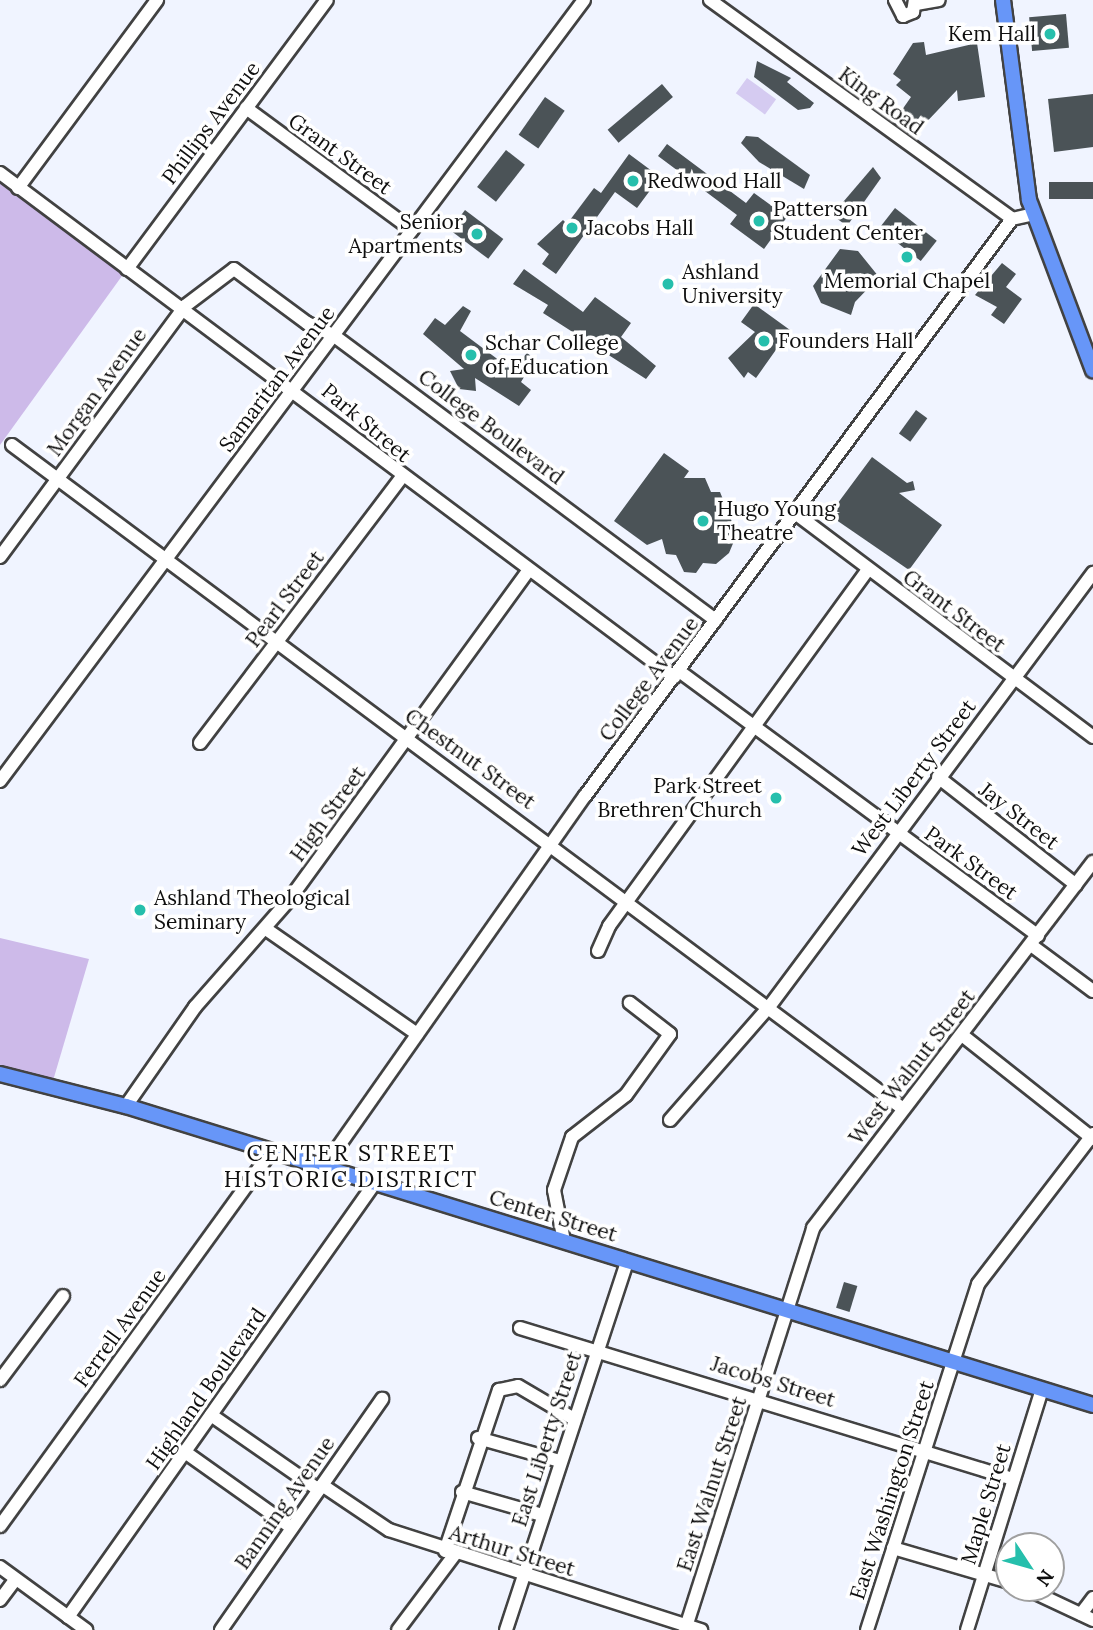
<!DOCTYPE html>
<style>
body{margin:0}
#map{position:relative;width:1093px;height:1630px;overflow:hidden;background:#f0f4ff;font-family:Lora,serif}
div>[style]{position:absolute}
.green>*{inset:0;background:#cdbae9}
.pitch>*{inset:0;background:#d5cbf1;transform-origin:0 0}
.building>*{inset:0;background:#4b5357;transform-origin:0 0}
.roads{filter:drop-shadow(2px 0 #424242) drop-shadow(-2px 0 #424242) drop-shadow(0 2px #424242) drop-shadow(0 -2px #424242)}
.minor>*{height:12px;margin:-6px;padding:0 6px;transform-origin:6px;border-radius:6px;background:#fff}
.major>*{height:14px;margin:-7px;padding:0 7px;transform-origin:7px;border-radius:7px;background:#6796f8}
.dots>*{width:19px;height:19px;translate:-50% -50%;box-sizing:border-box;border:4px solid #fff;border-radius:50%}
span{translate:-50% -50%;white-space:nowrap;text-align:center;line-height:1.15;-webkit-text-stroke:7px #fff;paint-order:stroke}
.poi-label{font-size:21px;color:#0f0f0f}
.right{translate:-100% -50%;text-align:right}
.left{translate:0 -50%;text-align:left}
.street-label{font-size:21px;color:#0f0f0f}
.neighbourhood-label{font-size:23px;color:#0f0f0f;letter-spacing:2px}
.north{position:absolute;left:995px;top:1532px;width:70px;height:70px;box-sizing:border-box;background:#fff;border:2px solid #9f9f9f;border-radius:50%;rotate:126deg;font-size:19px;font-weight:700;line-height:28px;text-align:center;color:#0f0f0f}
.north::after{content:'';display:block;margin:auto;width:24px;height:32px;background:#26bfac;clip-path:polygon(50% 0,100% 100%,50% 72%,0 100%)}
</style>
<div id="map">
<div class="green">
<i style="clip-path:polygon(0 175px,127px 269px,0 445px)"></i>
<i style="clip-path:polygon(0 938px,89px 959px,52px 1084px,0 1071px)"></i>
</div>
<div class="pitch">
<i style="left:747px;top:78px;width:36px;height:19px;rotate:36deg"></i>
</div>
<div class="building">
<i style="left:1066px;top:14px;width:34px;height:37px;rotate:85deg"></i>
<i style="clip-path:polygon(924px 42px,926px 55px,977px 43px,985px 97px,958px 101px,957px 90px,917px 132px,897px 117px,911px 97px,896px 85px,901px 80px,893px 74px,913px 43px)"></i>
<i style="clip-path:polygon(757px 61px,791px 78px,787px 82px,814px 103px,810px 108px,798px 110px,754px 77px)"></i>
<i style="left:662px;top:84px;width:17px;height:71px;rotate:50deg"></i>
<i style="clip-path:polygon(1093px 94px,1093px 147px,1054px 152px,1048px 99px)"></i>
<i style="left:545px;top:97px;width:24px;height:46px;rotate:35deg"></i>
<i style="clip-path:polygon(746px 136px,758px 137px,810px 175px,804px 189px,759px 162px,741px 143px)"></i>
<i style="clip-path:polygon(667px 144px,746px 203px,754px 193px,787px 217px,764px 249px,730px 224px,737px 215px,658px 156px)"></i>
<i style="left:506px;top:150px;width:24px;height:47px;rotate:38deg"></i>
<i style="clip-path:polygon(629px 154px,660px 177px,637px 208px,615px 192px,556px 274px,542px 264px,549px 254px,537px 244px,563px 220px,567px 224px,594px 188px,601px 193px)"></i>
<i style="clip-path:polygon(873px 167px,881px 178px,847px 226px,832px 215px)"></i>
<i style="left:1093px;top:182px;width:17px;height:44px;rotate:90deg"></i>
<i style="left:895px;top:208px;width:53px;height:26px;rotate:38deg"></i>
<i style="left:465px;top:210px;width:48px;height:25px;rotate:37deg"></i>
<i style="clip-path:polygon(840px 249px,858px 251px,879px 277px,855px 302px,851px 315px,821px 303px,813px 286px)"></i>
<i style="clip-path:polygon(1002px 263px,1016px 274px,1006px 287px,1022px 299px,1004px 324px,991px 315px,997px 307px,975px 295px)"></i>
<i style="clip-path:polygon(524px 269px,583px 312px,595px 297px,631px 323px,621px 337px,656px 366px,646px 379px,543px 313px,548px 305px,513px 284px)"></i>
<i style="clip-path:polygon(754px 304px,790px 330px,756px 378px,748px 372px,744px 378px,728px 358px,755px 332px,741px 322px)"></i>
<i style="clip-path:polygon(463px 306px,471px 311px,460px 331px,512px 370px,527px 353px,535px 359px,521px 382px,531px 390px,519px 406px,475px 378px,476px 391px,459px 389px,450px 371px,464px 369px,423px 334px,435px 318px,445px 325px)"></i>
<i style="left:916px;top:410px;width:14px;height:29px;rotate:36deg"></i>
<i style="clip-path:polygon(664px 453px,689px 471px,684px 478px,705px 478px,711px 492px,720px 492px,737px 534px,729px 553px,716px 564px,703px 563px,696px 573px,684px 572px,676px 555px,666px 554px,662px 539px,647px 545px,614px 521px)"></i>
<i style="clip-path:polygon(872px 457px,907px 483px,913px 481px,915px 490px,899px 493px,942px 525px,909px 570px,829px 515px)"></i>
<i style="left:844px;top:1282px;width:14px;height:27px;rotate:17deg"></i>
</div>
<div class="roads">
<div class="minor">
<i style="left:710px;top:0;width:373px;rotate:35.9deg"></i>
<i style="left:1012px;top:219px;width:22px;rotate:-13deg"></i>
<i style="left:895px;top:0;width:18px;rotate:63deg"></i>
<i style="left:903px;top:16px;width:11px;rotate:-22deg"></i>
<i style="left:913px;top:12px;width:12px;rotate:-81deg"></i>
<i style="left:916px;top:4px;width:23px;rotate:-10deg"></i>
<i style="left:246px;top:108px;width:206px;rotate:36.3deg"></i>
<i style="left:0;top:173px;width:842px;rotate:36.79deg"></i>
<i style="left:18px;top:188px;width:234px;rotate:-53.5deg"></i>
<i style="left:127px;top:269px;width:335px;rotate:-53.4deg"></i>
<i style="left:12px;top:445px;width:1111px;rotate:36.69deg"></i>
<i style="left:795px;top:513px;width:373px;rotate:36.9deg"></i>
<i style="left:0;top:557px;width:312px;rotate:-53.6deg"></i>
<i style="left:185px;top:306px;width:61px;rotate:-37.1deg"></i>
<i style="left:234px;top:269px;width:91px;rotate:36.5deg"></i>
<i style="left:307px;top:323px;width:29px;rotate:25deg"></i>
<i style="left:333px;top:335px;width:477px;rotate:36.7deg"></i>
<i style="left:679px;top:671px;width:446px;rotate:36.4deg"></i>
<i style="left:200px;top:743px;width:334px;rotate:-52.8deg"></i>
<i style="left:938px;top:777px;width:175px;rotate:38deg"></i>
<i style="left:0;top:781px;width:975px;rotate:-53.21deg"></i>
<i style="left:266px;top:929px;width:184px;rotate:34.8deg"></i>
<i style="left:1031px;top:945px;width:77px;rotate:36.6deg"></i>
<i style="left:598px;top:951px;width:27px;rotate:-66deg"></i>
<i style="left:609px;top:926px;width:440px;rotate:-54deg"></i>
<i style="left:962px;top:1035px;width:167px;rotate:38.4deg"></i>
<i style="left:126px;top:1106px;width:121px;rotate:-55.1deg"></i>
<i style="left:195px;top:1007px;width:142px;rotate:-48.7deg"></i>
<i style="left:289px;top:900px;width:407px;rotate:-54deg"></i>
<i style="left:670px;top:1120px;width:150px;rotate:-48.8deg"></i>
<i style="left:769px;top:1007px;width:542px;rotate:-53.26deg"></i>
<i style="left:324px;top:1167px;width:454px;rotate:-54.9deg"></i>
<i style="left:585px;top:796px;width:718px;rotate:-53.5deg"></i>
<i style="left:564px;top:1241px;width:52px;rotate:-101.1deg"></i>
<i style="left:554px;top:1190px;width:56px;rotate:-71.2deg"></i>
<i style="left:572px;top:1137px;width:68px;rotate:-37.9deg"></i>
<i style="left:626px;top:1095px;width:75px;rotate:-54.2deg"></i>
<i style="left:670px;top:1034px;width:51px;rotate:-142.2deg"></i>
<i style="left:520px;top:1328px;width:516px;rotate:17.03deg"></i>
<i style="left:0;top:1380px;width:105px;rotate:-53.1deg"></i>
<i style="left:211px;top:1415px;width:131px;rotate:34.8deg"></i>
<i style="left:478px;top:1438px;width:85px;rotate:15.7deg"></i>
<i style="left:185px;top:1452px;width:131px;rotate:35.4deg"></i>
<i style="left:322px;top:1485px;width:81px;rotate:33.9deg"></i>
<i style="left:389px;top:1530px;width:328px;rotate:17.8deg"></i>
<i style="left:462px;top:1492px;width:83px;rotate:16deg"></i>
<i style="left:0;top:1526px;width:462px;rotate:-54.1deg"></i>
<i style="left:893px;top:1548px;width:121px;rotate:16.3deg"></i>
<i style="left:445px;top:1551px;width:170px;rotate:-71.5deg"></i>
<i style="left:499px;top:1390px;width:19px;rotate:-12deg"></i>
<i style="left:518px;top:1386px;width:65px;rotate:30.5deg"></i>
<i style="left:0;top:1567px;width:107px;rotate:36.2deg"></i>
<i style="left:1025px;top:1588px;width:75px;rotate:25.2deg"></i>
<i style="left:0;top:1600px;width:26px;rotate:-53deg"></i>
<i style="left:1081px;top:1614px;width:20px;rotate:-53deg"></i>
<i style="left:68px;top:1617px;width:530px;rotate:-54.75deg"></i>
<i style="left:221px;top:1630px;width:282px;rotate:-55.1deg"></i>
<i style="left:398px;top:1630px;width:95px;rotate:-53.1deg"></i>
<i style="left:506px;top:1630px;width:388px;rotate:-71.8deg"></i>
<i style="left:685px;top:1630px;width:422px;rotate:-72.3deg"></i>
<i style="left:813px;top:1228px;width:461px;rotate:-52.6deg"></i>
<i style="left:867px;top:1630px;width:363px;rotate:-72.2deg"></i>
<i style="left:978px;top:1284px;width:189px;rotate:-52.5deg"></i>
<i style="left:967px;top:1630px;width:252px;rotate:-72.7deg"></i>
</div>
<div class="major">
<i style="left:1003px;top:0;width:202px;rotate:82.6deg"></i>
<i style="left:1029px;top:200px;width:182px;rotate:69.4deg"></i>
<i style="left:0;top:1074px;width:130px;rotate:14.3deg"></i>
<i style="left:126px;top:1106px;width:1012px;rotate:17.18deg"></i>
</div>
</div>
<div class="dots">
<i style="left:1050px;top:34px;background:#26bfac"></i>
<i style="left:633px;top:181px;background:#26bfac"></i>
<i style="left:759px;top:221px;background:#26bfac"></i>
<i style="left:572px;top:228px;background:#26bfac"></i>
<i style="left:477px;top:234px;background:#26bfac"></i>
<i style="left:907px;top:257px;background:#26bfac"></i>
<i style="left:668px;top:284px;background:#26bfac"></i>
<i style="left:764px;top:341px;background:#26bfac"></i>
<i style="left:471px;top:355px;background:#26bfac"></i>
<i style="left:703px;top:521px;background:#26bfac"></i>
<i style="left:776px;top:798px;background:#26bfac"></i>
<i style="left:140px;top:910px;background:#26bfac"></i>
</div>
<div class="poi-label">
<span class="right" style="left:1036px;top:34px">Kem Hall</span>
<span class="left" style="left:647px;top:181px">Redwood Hall</span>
<span class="left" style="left:773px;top:221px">Patterson<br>Student Center</span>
<span class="right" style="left:463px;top:234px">Senior<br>Apartments</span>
<span class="left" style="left:586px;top:228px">Jacobs Hall</span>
<span class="left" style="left:682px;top:284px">Ashland<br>University</span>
<span style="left:907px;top:281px">Memorial Chapel</span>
<span class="left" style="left:778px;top:341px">Founders Hall</span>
<span class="left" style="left:485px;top:355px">Schar College<br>of Education</span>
<span class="left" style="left:717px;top:521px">Hugo Young<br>Theatre</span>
<span class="right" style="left:762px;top:798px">Park Street<br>Brethren Church</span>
<span class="left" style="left:154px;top:910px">Ashland Theological<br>Seminary</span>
</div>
<div class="street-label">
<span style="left:881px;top:101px;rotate:36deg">King Road</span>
<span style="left:211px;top:123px;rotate:-53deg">Phillips Avenue</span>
<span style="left:340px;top:154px;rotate:36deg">Grant Street</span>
<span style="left:277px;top:379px;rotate:-53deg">Samaritan Avenue</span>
<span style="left:97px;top:392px;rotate:-54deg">Morgan Avenue</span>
<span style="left:366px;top:423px;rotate:40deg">Park Street</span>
<span style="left:491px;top:427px;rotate:37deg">College Boulevard</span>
<span style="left:285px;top:599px;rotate:-53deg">Pearl Street</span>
<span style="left:954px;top:611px;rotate:37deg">Grant Street</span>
<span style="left:649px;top:679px;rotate:-53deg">College Avenue</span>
<span style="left:470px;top:759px;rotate:36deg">Chestnut Street</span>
<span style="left:914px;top:778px;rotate:-53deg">West Liberty Street</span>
<span style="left:328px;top:814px;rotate:-54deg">High Street</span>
<span style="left:1019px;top:816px;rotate:38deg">Jay Street</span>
<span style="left:971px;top:863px;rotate:36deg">Park Street</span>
<span style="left:912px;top:1067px;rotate:-52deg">West Walnut Street</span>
<span style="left:553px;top:1216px;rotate:17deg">Center Street</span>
<span style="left:120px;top:1328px;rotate:-54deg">Ferrell Avenue</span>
<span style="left:773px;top:1382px;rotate:17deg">Jacobs Street</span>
<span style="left:206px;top:1389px;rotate:-55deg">Highland Boulevard</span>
<span style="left:547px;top:1439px;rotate:-72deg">East Liberty Street</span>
<span style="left:712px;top:1484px;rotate:-72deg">East Walnut Street</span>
<span style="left:892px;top:1490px;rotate:-72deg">East Washington Street</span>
<span style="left:285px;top:1503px;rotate:-55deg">Banning Avenue</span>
<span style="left:986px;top:1504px;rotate:-73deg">Maple Street</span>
<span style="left:512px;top:1551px;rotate:17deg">Arthur Street</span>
</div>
<div class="neighbourhood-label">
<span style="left:351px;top:1166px">CENTER STREET<br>HISTORIC DISTRICT</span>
</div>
<div class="north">N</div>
</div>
